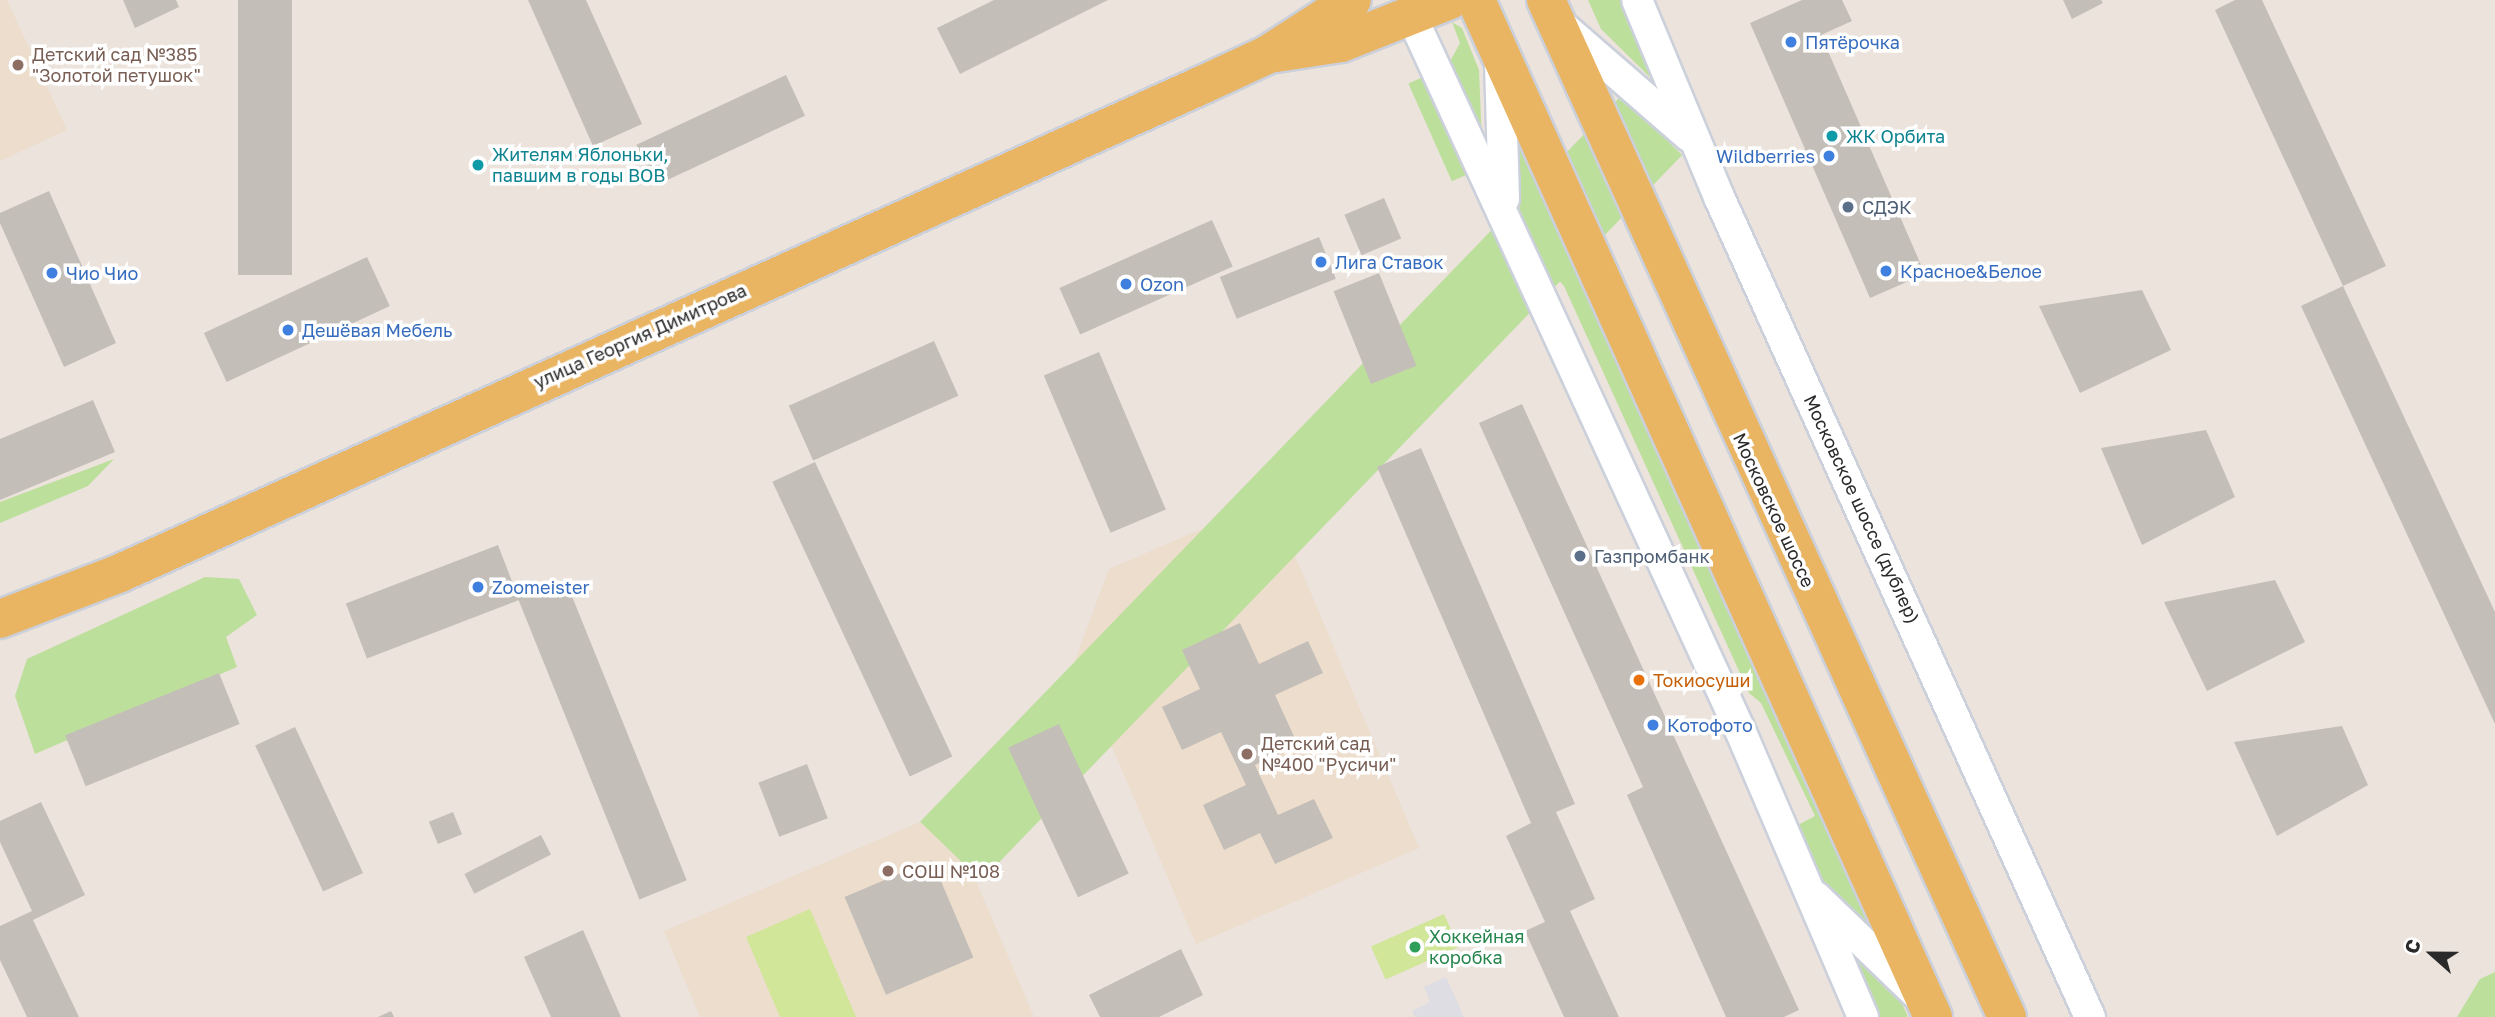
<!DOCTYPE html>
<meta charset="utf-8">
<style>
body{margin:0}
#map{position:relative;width:2495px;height:1017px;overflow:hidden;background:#ebe3dc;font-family:"Golos Text",sans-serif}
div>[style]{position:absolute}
.industrial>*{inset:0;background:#dedde4}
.education>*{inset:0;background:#ecddcd}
.green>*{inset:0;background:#bddf9c;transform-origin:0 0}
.pitch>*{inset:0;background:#d1e698;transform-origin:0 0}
.building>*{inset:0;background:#c4beb8;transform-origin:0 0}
.roads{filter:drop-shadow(2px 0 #cbd0db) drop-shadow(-2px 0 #cbd0db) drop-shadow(0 2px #cbd0db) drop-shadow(0 -2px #cbd0db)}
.minor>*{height:30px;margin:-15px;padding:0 15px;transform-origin:15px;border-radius:15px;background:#fff}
.major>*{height:38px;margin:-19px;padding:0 19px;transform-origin:19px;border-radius:19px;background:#e9b563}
.dots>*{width:19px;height:19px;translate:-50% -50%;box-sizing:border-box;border:4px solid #fff;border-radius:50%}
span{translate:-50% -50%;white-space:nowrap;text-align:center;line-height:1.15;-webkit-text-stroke:7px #fff;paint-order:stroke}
.shop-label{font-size:18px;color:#366cbe}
.left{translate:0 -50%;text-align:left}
.right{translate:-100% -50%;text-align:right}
.education-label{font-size:18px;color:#785e54}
.culture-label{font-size:18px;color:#0d838f}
.service-label{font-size:18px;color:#4e5e75}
.street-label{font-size:18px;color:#2a2a2a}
.food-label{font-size:18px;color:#c56008}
.leisure-label{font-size:18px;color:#27864d}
.north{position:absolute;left:2397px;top:919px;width:70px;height:70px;-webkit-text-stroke:5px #fff;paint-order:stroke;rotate:291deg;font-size:19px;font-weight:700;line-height:28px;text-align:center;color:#2a2a2a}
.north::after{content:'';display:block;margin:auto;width:24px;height:32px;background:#2a2a2a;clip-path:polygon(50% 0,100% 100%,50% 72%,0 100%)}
</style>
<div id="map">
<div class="industrial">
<i style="clip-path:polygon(1446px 977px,1464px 1017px,1415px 1017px,1412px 1011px,1430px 1002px,1424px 987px)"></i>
</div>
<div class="education">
<i style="clip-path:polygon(0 0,7px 0,67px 130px,0 161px)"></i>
<i style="clip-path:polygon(1271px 499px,1419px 848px,1196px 944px,1075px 660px,1109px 569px)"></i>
<i style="clip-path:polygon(946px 811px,1034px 1017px,700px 1017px,664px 931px)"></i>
</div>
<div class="green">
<i style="clip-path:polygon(1588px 0,1626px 0,1664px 91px,1601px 29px)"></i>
<i style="clip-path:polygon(1452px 22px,1462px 28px,1479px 70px,1482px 143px,1448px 65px,1460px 43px)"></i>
<i style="left:1423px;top:77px;width:107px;height:16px;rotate:66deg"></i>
<i style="left:1621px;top:96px;width:85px;height:1009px;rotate:44deg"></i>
<i style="clip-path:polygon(1516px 126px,1873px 931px,1822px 880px,1796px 826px,1815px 816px,1761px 703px,1749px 693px,1564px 286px,1546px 266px,1521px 213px)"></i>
<i style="clip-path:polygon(114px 459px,88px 486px,0 523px,0 502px)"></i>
<i style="clip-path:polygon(205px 577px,239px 579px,257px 615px,226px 637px,237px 667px,35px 754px,15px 696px,27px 659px)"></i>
<i style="clip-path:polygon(1843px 944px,1901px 1001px,1908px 1017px,1875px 1017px)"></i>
<i style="clip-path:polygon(2495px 972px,2495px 1017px,2457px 1017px,2480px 979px)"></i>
</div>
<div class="pitch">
<i style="clip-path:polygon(810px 909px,856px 1017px,780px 1017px,746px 937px)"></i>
<i style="left:1444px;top:914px;width:36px;height:80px;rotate:66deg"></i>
</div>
<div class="building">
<i style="clip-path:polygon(123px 0,176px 0,179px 7px,135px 28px)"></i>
<i style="left:238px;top:0;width:54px;height:275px"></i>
<i style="clip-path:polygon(528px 0,586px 0,642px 124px,593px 146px)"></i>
<i style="clip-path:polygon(994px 0,1108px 0,960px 74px,937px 28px)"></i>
<i style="clip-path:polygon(1802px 0,1842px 0,1852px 21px,1821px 35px,1925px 274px,1870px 298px,1750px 23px)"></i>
<i style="clip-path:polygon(2063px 0,2101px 0,2103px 3px,2072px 19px)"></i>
<i style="clip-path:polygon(2235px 0,2262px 0,2386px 266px,2343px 286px,2215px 10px)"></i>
<i style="left:786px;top:75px;width:45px;height:165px;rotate:65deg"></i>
<i style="clip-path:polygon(49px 191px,116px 343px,64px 367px,0 223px,0 213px)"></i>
<i style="left:1384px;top:198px;width:44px;height:43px;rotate:67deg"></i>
<i style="left:1212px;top:220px;width:51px;height:167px;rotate:66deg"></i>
<i style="left:1319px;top:237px;width:45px;height:107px;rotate:68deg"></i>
<i style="left:367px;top:257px;width:54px;height:180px;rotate:65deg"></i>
<i style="left:1379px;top:273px;width:100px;height:49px;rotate:68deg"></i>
<i style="clip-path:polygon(2343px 286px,2495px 612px,2495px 724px,2301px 306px)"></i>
<i style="clip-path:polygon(2142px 290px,2171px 350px,2080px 393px,2039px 306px)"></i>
<i style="left:934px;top:341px;width:60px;height:159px;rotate:66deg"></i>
<i style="left:1099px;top:352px;width:171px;height:60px;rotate:67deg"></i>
<i style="clip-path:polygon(93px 400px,115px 452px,0 500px,0 439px)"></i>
<i style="clip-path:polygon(1522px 404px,1799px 1010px,1784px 1017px,1726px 1017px,1627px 795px,1643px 787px,1479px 423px)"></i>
<i style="clip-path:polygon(2206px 430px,2235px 497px,2142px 545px,2101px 448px)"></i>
<i style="clip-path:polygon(1421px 448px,1575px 804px,1556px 812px,1595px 899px,1570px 911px,1619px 1017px,1564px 1017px,1525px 931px,1545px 922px,1506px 836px,1531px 823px,1377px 467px)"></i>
<i style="left:815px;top:462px;width:325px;height:47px;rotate:65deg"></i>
<i style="left:498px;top:545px;width:59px;height:163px;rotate:69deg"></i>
<i style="left:565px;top:579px;width:325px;height:51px;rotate:68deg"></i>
<i style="clip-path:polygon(2275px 580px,2305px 642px,2207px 691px,2164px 602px)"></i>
<i style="clip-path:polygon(1240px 623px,1259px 664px,1308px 641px,1323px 673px,1275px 695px,1298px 745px,1255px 765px,1278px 815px,1314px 799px,1333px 838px,1275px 864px,1260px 833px,1224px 850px,1203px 805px,1246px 785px,1221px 732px,1182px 750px,1162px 707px,1200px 689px,1182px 650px)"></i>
<i style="left:219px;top:673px;width:55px;height:166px;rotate:68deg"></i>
<i style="left:1059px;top:724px;width:165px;height:56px;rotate:65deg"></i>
<i style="clip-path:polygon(2342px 726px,2368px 785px,2277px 836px,2234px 742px)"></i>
<i style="left:295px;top:727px;width:161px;height:44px;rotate:65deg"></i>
<i style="left:807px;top:764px;width:58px;height:52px;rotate:69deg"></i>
<i style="clip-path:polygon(41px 802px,85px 895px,33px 920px,79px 1017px,27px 1017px,0 960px,0 926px,32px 911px,0 842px,0 821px)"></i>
<i style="left:453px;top:812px;width:24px;height:26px;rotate:68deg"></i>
<i style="left:541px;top:835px;width:22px;height:86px;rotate:63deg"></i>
<i style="left:932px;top:860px;width:106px;height:95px;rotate:67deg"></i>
<i style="clip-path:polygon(583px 930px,621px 1017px,551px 1017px,524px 957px)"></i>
<i style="clip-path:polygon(1181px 949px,1203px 995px,1159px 1017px,1100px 1017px,1089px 995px)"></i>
<i style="clip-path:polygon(391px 1011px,394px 1017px,378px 1017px)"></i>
</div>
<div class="roads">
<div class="minor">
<i style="left:1637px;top:0;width:213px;rotate:67.4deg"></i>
<i style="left:1719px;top:197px;width:900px;rotate:65.66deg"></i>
<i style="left:1411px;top:15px;width:787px;rotate:65.29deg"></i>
<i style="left:1740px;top:730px;width:312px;rotate:66.8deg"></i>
<i style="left:1560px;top:24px;width:171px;rotate:41deg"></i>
<i style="left:1500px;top:64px;width:135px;rotate:88.3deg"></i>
<i style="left:1816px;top:897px;width:143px;rotate:43.9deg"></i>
</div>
<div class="major">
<i style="left:1476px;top:0;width:1115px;rotate:65.8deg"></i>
<i style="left:1546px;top:0;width:1117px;rotate:65.62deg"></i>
<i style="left:1276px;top:53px;width:66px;rotate:-8.7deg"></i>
<i style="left:1341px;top:43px;width:117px;rotate:-21.5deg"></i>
<i style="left:0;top:619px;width:126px;rotate:-20.9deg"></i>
<i style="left:118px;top:574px;width:1189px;rotate:-24.28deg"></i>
<i style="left:1202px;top:85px;width:72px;rotate:-24.8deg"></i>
<i style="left:1267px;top:55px;width:101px;rotate:-32.9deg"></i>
</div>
</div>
<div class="dots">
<i style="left:1791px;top:42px;background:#3f7fe0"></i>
<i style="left:18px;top:65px;background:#8d6e63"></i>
<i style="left:1832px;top:136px;background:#0f9aa8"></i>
<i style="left:1829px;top:156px;background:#3f7fe0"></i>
<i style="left:478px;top:165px;background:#0f9aa8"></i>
<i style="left:1848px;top:207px;background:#5c6f8a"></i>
<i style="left:1321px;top:262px;background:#3f7fe0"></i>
<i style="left:1886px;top:271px;background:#3f7fe0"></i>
<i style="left:52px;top:273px;background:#3f7fe0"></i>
<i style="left:1126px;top:284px;background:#3f7fe0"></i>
<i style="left:288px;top:330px;background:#3f7fe0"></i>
<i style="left:1580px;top:556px;background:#5c6f8a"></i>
<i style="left:478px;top:587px;background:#3f7fe0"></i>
<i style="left:1639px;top:680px;background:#e8710a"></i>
<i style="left:1653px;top:725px;background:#3f7fe0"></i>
<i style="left:1247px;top:754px;background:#8d6e63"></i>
<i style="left:888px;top:871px;background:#8d6e63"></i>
<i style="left:1415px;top:947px;background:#2e9e5b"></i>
</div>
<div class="shop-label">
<span class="left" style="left:1805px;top:42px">Пятёрочка</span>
<span class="right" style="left:1815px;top:156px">Wildberries</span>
<span class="left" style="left:1335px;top:262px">Лига Ставок</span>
<span class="left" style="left:1900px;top:271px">Красное&amp;Белое</span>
<span class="left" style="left:66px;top:273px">Чио Чио</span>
<span class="left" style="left:1140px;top:284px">Ozon</span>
<span class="left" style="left:302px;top:330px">Дешёвая Мебель</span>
<span class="left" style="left:492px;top:587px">Zoomeister</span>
<span class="left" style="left:1667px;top:725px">Котофото</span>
</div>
<div class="education-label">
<span class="left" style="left:32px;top:65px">Детский сад №385<br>"Золотой петушок"</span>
<span class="left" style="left:1261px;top:754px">Детский сад<br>№400 "Русичи"</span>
<span class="left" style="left:902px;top:871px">СОШ №108</span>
</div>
<div class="culture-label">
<span class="left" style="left:1846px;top:136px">ЖК Орбита</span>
<span class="left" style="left:492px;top:165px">Жителям Яблоньки,<br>павшим в годы ВОВ</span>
</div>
<div class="service-label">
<span class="left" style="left:1862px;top:207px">СДЭК</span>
<span class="left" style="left:1594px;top:556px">Газпромбанк</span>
</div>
<div class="street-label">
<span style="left:640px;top:336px;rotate:-24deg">улица Георгия Димитрова</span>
<span style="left:1862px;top:509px;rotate:65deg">Московское шоссе (дублер)</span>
<span style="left:1774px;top:510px;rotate:65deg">Московское шоссе</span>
</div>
<div class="food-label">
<span class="left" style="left:1653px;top:680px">Токиосуши</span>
</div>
<div class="leisure-label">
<span class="left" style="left:1429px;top:947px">Хоккейная<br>коробка</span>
</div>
<div class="north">С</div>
</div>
